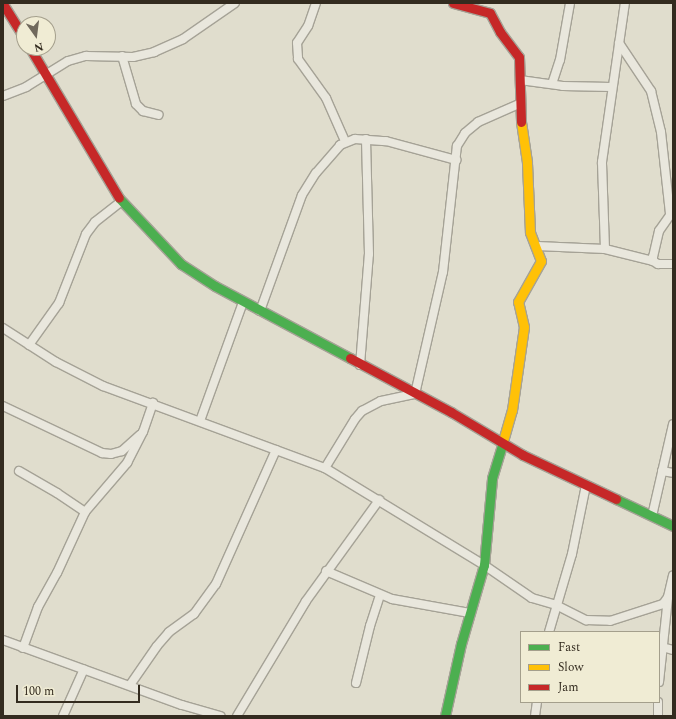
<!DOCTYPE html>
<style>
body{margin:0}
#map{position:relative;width:676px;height:719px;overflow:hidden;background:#e0ddcd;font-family:Spectral,serif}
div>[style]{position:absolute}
.roads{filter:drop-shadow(1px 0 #a5a296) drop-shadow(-1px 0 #a5a296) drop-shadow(0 1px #a5a296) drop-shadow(0 -1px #a5a296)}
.street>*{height:8px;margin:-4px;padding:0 4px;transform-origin:4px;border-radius:4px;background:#e9e7dd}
.fast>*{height:9px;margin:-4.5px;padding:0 4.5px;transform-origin:4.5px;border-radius:4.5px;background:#4caf50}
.slow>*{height:9px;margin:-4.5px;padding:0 4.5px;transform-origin:4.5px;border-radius:4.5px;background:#ffc107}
.jam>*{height:9px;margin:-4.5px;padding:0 4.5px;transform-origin:4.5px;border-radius:4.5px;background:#c62828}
span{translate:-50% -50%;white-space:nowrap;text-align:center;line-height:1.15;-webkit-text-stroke:3.5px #f0ecd4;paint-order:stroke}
.frame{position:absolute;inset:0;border:4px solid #332b1f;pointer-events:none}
.legend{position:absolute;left:520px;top:631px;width:140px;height:72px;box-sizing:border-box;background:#f0ecd4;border:1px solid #a49f8c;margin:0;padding:5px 7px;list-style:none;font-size:12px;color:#332b1f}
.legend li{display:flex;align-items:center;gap:8px;height:20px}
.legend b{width:20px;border:1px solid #a49f8c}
.north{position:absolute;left:16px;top:16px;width:40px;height:40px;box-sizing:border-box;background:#f0ecd4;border:1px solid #a49f8c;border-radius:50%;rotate:166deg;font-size:11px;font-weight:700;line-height:16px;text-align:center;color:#332b1f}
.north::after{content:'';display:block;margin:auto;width:14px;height:18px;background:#70695c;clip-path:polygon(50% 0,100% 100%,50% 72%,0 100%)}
.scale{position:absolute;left:16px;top:685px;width:124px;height:18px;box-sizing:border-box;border:2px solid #332b1f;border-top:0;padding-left:5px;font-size:12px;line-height:14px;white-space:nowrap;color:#332b1f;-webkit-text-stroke:3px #f0ecd4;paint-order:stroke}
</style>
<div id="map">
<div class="roads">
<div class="street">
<i style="left:316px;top:3px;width:24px;rotate:109deg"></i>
<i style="left:308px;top:26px;width:20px;rotate:123deg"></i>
<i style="left:297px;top:43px;width:16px;rotate:86deg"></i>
<i style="left:298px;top:59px;width:48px;rotate:54.3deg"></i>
<i style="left:326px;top:98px;width:47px;rotate:66.2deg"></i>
<i style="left:619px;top:43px;width:58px;rotate:56.3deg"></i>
<i style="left:651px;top:91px;width:42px;rotate:76.3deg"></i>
<i style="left:661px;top:132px;width:82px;rotate:83.7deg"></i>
<i style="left:122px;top:56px;width:50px;rotate:73.7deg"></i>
<i style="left:136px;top:104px;width:10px;rotate:45deg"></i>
<i style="left:143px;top:111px;width:16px;rotate:14deg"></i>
<i style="left:520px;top:80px;width:43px;rotate:7.9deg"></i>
<i style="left:563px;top:86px;width:48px;rotate:1.2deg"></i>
<i style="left:552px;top:84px;width:25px;rotate:-72deg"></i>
<i style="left:560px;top:60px;width:58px;rotate:-80deg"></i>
<i style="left:3px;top:96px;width:25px;rotate:-21deg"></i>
<i style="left:26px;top:87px;width:49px;rotate:-31.8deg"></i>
<i style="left:68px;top:61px;width:19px;rotate:-16deg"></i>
<i style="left:86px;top:56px;width:47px;rotate:1.2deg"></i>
<i style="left:133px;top:57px;width:22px;rotate:-13deg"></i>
<i style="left:154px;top:52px;width:32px;rotate:-24deg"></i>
<i style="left:183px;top:39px;width:63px;rotate:-34.7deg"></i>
<i style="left:673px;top:211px;width:24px;rotate:125deg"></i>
<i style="left:659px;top:231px;width:27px;rotate:103deg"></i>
<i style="left:653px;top:257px;width:4px;rotate:90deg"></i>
<i style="left:653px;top:261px;width:6px;rotate:31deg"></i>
<i style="left:658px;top:264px;width:15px"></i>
<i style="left:537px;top:246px;width:68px;rotate:2.5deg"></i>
<i style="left:605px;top:249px;width:49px;rotate:14deg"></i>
<i style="left:605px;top:249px;width:87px;rotate:-92deg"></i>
<i style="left:602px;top:162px;width:161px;rotate:-81.8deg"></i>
<i style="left:260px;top:311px;width:123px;rotate:-70.1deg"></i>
<i style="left:302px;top:195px;width:26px;rotate:-58deg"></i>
<i style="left:316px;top:173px;width:37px;rotate:-49deg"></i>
<i style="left:340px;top:145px;width:16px;rotate:-22deg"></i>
<i style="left:355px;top:139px;width:31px;rotate:4deg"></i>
<i style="left:386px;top:141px;width:73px;rotate:15.2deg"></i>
<i style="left:3px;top:328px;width:63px;rotate:32.7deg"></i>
<i style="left:56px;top:362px;width:53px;rotate:27.1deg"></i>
<i style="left:103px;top:386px;width:237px;rotate:20.3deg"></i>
<i style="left:325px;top:468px;width:186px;rotate:31.4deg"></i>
<i style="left:484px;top:565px;width:58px;rotate:34.5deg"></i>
<i style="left:532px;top:598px;width:25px;rotate:16deg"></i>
<i style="left:556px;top:605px;width:34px;rotate:27deg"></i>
<i style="left:586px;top:620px;width:24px;rotate:2deg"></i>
<i style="left:610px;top:621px;width:56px;rotate:-17.8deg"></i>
<i style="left:663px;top:604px;width:9px;rotate:-54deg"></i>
<i style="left:668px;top:597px;width:22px;rotate:-77deg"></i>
<i style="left:29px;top:345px;width:52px;rotate:-54.5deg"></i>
<i style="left:59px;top:303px;width:74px;rotate:-68.6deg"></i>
<i style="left:86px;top:234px;width:15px;rotate:-53deg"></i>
<i style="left:95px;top:222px;width:33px;rotate:-38deg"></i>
<i style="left:360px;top:365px;width:111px;rotate:-85.4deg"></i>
<i style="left:369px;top:254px;width:115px;rotate:-91.5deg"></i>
<i style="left:3px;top:406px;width:110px;rotate:25.4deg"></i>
<i style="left:102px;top:453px;width:9px;rotate:6deg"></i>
<i style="left:111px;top:454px;width:11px;rotate:-15deg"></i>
<i style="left:122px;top:451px;width:24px;rotate:-42deg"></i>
<i style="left:200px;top:421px;width:127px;rotate:-70.1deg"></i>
<i style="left:325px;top:468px;width:57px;rotate:-58.5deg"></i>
<i style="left:355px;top:419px;width:11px;rotate:-49deg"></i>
<i style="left:362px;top:411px;width:21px;rotate:-28deg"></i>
<i style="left:381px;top:401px;width:35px;rotate:-12deg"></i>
<i style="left:415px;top:394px;width:125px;rotate:-77.1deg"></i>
<i style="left:443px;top:272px;width:127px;rotate:-83.7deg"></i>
<i style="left:457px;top:146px;width:15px;rotate:-58deg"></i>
<i style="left:465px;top:133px;width:17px;rotate:-40deg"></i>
<i style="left:478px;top:122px;width:45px;rotate:-23.7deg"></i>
<i style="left:19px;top:471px;width:44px;rotate:30.1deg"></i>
<i style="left:57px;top:493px;width:34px;rotate:34deg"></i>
<i style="left:662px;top:471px;width:11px;rotate:10deg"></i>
<i style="left:652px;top:516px;width:94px;rotate:-77.1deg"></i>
<i style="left:326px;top:571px;width:72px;rotate:23deg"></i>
<i style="left:392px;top:599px;width:79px;rotate:10.2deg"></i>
<i style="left:549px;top:632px;width:81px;rotate:-73.6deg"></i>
<i style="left:572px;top:554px;width:70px;rotate:-78.5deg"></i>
<i style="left:3px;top:640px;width:190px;rotate:20deg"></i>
<i style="left:182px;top:705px;width:40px;rotate:16deg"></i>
<i style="left:662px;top:647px;width:11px;rotate:15deg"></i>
<i style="left:23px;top:648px;width:44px;rotate:-69.9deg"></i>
<i style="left:38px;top:607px;width:39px;rotate:-61deg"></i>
<i style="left:57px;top:573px;width:67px;rotate:-65.3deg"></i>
<i style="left:85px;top:512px;width:65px;rotate:-49.4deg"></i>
<i style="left:127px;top:463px;width:35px;rotate:-63deg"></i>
<i style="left:143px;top:432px;width:31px;rotate:-71deg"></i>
<i style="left:659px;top:682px;width:84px;rotate:-83.9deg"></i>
<i style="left:356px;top:683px;width:59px;rotate:-76.2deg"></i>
<i style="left:370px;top:626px;width:32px;rotate:-72deg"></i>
<i style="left:130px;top:685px;width:47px;rotate:-55.3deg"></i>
<i style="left:157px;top:646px;width:18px;rotate:-49deg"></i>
<i style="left:169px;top:632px;width:31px;rotate:-36deg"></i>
<i style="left:194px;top:614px;width:37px;rotate:-54deg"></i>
<i style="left:216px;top:584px;width:147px;rotate:-65.9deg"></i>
<i style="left:63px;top:716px;width:51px;rotate:-65.9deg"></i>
<i style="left:237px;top:716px;width:134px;rotate:-59deg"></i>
<i style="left:306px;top:601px;width:125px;rotate:-54.1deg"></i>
<i style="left:535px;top:716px;width:14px;rotate:-82deg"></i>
<i style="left:658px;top:716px;width:14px;rotate:-90deg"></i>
</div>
<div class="fast">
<i style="left:119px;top:198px;width:91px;rotate:46.8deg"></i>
<i style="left:181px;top:264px;width:40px;rotate:32.9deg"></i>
<i style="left:215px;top:286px;width:153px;rotate:28.1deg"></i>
<i style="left:616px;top:499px;width:63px;rotate:25.3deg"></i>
<i style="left:445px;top:716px;width:74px;rotate:-77.5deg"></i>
<i style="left:461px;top:644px;width:82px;rotate:-73.8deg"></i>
<i style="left:484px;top:565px;width:87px;rotate:-84.7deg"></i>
<i style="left:492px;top:478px;width:39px;rotate:-73deg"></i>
</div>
<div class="slow">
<i style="left:503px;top:441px;width:32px;rotate:-74deg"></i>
<i style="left:512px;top:410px;width:84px;rotate:-81.8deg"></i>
<i style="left:524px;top:327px;width:26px;rotate:-103deg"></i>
<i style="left:518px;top:302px;width:47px;rotate:-60.7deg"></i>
<i style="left:541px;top:261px;width:31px;rotate:-111deg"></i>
<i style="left:530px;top:232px;width:70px;rotate:-92.5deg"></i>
<i style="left:527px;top:162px;width:40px;rotate:-98.5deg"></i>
</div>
<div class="jam">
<i style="left:453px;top:3px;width:38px;rotate:15deg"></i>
<i style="left:490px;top:13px;width:21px;rotate:62deg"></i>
<i style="left:500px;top:32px;width:31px;rotate:53deg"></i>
<i style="left:519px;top:57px;width:65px;rotate:88.2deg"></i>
<i style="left:3px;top:4px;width:40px;rotate:58deg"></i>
<i style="left:30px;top:48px;width:174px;rotate:59.3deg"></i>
<i style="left:350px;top:358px;width:115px;rotate:28.1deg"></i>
<i style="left:451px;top:412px;width:84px;rotate:30.8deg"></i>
<i style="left:523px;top:455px;width:103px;rotate:25.3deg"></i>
</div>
</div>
<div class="frame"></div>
<ul class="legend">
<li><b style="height:5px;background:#4caf50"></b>Fast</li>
<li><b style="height:5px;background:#ffc107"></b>Slow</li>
<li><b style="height:5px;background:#c62828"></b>Jam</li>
</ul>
<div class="north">N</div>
<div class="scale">100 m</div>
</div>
